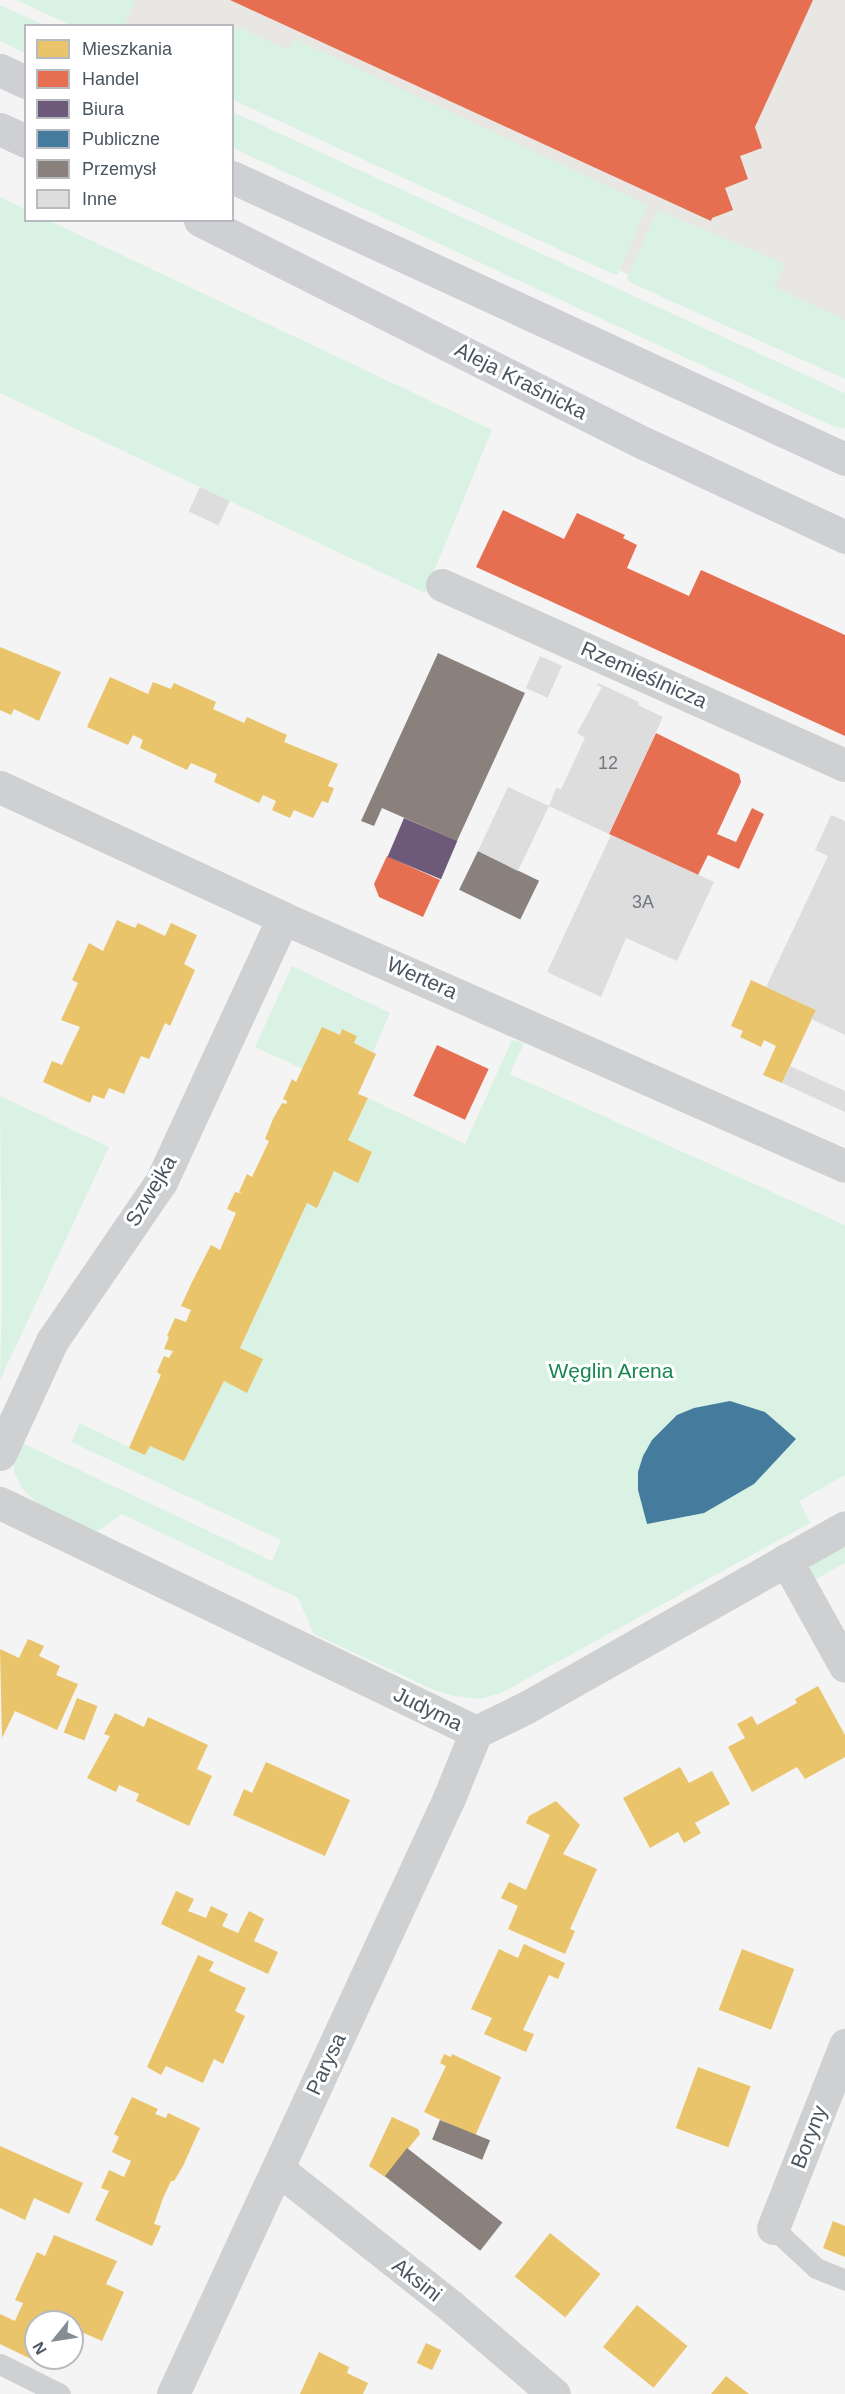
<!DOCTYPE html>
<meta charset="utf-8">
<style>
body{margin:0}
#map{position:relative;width:845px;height:2394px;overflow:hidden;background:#f4f4f4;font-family:Helvetica,sans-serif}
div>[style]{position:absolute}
.commercial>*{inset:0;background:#e8e7e3}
.green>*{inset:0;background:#d9f2e3}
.homes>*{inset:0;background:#e9c46a;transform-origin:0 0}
.shops>*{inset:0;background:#e76f51;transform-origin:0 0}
.offices>*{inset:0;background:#6d597a;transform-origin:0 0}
.public>*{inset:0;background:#457b9d}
.industry>*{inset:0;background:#8a817c;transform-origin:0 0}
.building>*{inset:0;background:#ddddde;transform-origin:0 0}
.service>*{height:21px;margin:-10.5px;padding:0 10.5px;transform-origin:10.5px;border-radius:10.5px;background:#ced0d2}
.minor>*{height:33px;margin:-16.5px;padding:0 16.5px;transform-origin:16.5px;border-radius:16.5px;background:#ced0d2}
.secondary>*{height:33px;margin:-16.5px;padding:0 16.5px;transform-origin:16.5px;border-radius:16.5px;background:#ced0d4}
span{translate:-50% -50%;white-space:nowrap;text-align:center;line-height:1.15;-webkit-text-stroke:6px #fff;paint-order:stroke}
.number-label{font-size:18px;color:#707881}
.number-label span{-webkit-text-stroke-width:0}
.street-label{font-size:21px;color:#4a5661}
.park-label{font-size:21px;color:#17864f}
.legend{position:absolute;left:24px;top:24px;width:210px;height:198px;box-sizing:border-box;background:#fff;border:2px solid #b7bbc0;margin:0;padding:8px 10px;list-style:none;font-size:18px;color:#4a5661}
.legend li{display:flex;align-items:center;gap:12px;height:30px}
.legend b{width:30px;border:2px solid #b7bbc0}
.north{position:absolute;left:24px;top:2310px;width:60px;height:60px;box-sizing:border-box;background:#fff;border:2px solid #b7bbc0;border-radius:50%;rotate:240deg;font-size:16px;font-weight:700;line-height:24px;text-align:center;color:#4a5661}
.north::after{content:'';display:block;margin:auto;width:21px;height:27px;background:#868d94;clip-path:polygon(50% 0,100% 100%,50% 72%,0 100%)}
</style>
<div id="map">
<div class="commercial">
<i style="clip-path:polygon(33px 0,845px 0,845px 375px,233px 91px,232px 26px,87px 25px)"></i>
</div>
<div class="green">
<i style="clip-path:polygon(17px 0,136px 0,124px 25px,72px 26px)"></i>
<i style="clip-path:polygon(0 5px,44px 25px,26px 26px,25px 53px,0 41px)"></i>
<i style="clip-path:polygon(236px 26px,289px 50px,295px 39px,648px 205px,618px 274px,613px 274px,233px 100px,233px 35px)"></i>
<i style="clip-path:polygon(233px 112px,845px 393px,845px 428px,835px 427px,233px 148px)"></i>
<i style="clip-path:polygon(0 197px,25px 209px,26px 220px,50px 221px,492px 430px,425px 593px,0 393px)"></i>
<i style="clip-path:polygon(658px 210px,785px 264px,774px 287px,845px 320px,845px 379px,629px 282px,627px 277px)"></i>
<i style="clip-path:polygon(292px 966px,390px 1013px,373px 1052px,354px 1043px,357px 1036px,343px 1029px,340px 1035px,322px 1027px,303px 1069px,255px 1047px)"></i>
<i style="clip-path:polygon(512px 1040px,524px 1043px,510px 1074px,845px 1225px,845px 1475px,799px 1501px,810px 1523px,501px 1693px,481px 1699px,454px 1696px,434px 1690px,314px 1634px,298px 1598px,122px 1514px,96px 1532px,38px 1504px,24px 1490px,14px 1473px,15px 1458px,22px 1443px,272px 1561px,281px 1540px,71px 1442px,80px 1423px,145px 1455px,150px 1446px,184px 1461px,224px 1381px,246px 1392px,240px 1348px,307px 1203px,316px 1207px,334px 1171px,358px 1182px,372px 1152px,348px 1140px,368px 1098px,465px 1144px)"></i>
<i style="clip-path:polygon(0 1096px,109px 1147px,0 1380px,2px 1289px)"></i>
<i style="clip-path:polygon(845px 1543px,845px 1563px,809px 1583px,808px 1571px,812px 1565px)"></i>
</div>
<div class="homes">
<i style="clip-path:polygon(0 647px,61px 672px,39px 721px,14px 709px,11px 715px,0 710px)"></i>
<i style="clip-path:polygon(110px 677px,148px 694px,153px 682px,171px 689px,174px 683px,216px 702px,213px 709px,244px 723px,247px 717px,287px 735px,284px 742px,338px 764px,328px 786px,334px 788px,328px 803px,322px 801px,313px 818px,294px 810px,290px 818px,272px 810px,276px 801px,263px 795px,259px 803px,214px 782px,217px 774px,191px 763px,187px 770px,140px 748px,143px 740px,133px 735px,128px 745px,87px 727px)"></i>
<i style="clip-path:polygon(117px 920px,135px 928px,138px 923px,165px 936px,171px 923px,197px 935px,184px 964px,195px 970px,170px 1026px,165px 1023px,149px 1059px,141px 1056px,124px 1094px,109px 1088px,104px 1099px,93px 1095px,90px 1103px,43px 1082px,52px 1061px,62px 1065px,80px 1027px,61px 1020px,78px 983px,72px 980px,89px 943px,103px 951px)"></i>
<i style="clip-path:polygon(751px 980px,816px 1010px,782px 1083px,763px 1075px,776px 1046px,764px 1040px,761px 1047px,740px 1037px,743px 1031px,731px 1026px)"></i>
<i style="clip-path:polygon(322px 1027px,340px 1035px,342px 1029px,357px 1036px,354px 1043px,376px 1054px,358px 1094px,368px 1098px,348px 1140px,372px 1152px,358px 1183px,334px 1171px,317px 1208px,307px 1203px,240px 1348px,263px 1359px,247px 1393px,224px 1381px,184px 1461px,150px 1446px,145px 1455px,129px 1448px,161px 1375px,157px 1372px,164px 1356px,169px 1358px,173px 1351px,164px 1349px,169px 1337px,167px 1336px,175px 1318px,186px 1322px,191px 1310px,181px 1306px,192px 1282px,211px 1245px,220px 1250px,236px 1213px,227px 1209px,235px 1192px,244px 1194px,239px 1192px,247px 1174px,252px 1177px,269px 1141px,265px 1139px,273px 1119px,282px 1103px,286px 1104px,287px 1101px,283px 1099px,292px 1079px,296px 1082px)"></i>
<i style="clip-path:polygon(28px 1639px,44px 1646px,39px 1656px,60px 1666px,56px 1675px,78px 1684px,57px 1730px,15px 1711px,2px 1738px,0 1649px,19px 1658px)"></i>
<i style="clip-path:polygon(818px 1686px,845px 1735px,845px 1757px,805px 1779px,797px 1767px,752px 1792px,728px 1747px,745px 1738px,737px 1724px,752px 1716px,757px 1725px,797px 1703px,795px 1699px)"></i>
<i style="left:77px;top:1698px;width:22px;height:37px;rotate:21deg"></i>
<i style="clip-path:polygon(115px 1713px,144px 1727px,148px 1717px,208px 1745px,197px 1769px,212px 1776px,189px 1826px,136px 1801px,139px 1794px,119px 1785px,116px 1792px,87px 1778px,110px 1736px,104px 1734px)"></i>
<i style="clip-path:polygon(266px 1762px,350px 1800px,325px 1856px,233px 1815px,244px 1789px,252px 1793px)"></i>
<i style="clip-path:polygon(680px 1767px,689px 1783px,712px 1771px,730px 1804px,695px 1823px,701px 1833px,684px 1843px,678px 1832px,650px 1848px,623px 1798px)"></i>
<i style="clip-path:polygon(556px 1801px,580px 1825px,563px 1854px,597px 1869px,570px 1929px,575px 1931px,565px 1954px,508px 1929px,518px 1906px,501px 1898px,509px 1882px,526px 1890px,550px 1835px,526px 1823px,529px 1816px)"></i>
<i style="clip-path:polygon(176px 1891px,194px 1899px,188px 1911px,206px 1918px,211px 1906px,228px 1914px,222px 1926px,238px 1933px,249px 1911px,264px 1919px,254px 1941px,278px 1952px,268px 1974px,161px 1924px)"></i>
<i style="clip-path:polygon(524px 1944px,565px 1963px,558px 1979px,549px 1975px,523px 2030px,534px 2034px,526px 2052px,484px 2034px,492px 2018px,471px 2009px,499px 1949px,518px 1958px)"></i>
<i style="left:742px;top:1949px;width:56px;height:65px;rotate:21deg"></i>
<i style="clip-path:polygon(198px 1955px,214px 1962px,209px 1971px,246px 1988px,235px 2011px,245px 2016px,223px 2064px,214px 2059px,203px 2083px,166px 2066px,161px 2075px,147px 2067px)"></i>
<i style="clip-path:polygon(444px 2054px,451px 2057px,452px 2054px,501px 2077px,475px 2136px,424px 2112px,446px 2066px,440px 2063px)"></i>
<i style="left:698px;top:2067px;width:56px;height:65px;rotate:20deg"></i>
<i style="clip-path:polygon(132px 2097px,158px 2109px,155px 2114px,166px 2118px,168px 2113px,200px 2128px,183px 2166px,174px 2181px,171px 2181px,163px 2198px,154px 2224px,161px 2226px,152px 2246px,95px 2220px,109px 2191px,101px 2188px,109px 2170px,124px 2177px,131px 2161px,112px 2152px,119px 2137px,114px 2134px)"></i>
<i style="clip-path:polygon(392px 2117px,418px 2129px,420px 2134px,385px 2177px,369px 2166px)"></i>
<i style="clip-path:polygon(0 2146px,83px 2183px,69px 2214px,34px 2198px,25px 2220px,0 2208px)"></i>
<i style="clip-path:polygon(833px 2221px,845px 2226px,845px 2257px,823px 2248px)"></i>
<i style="left:550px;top:2233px;width:65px;height:56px;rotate:39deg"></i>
<i style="clip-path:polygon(54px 2235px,117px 2261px,106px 2284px,124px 2292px,102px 2341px,84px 2333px,72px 2361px,72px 2322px,36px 2322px,36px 2349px,31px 2359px,0 2344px,0 2314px,15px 2321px,23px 2303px,15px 2300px,37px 2252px,45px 2256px)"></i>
<i style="left:637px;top:2305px;width:65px;height:54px;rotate:39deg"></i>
<i style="left:426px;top:2343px;width:17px;height:22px;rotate:25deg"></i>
<i style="clip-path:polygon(319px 2352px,349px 2367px,347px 2373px,368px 2383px,363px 2394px,300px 2394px)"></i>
<i style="clip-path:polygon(726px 2376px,749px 2394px,711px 2394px)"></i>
</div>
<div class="shops">
<i style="clip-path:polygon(230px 0,813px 0,755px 127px,762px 148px,740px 156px,748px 179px,725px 188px,733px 210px,712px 218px,711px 221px)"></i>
<i style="clip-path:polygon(503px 510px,564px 539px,577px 513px,625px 535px,623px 538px,637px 545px,627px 568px,689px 596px,701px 570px,845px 635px,845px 736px,476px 567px)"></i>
<i style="clip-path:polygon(656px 733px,739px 774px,741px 782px,717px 834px,736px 842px,752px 808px,764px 814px,739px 869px,708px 855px,698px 875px,609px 834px)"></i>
<i style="clip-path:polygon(387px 856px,440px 880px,423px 917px,379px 897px,374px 884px)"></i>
<i style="left:437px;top:1045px;width:57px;height:56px;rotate:25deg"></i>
</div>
<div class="offices">
<i style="left:404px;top:818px;width:58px;height:42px;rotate:23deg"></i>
</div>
<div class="public">
<i style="clip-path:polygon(730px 1401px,765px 1412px,796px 1439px,754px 1484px,704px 1513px,647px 1524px,638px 1490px,638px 1472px,643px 1456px,652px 1440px,677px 1415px,694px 1408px)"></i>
</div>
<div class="industry">
<i style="clip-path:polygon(438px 653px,525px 693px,457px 841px,382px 808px,374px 826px,361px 821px)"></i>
<i style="left:478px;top:851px;width:68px;height:43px;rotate:26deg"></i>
<i style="left:440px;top:2120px;width:54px;height:21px;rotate:22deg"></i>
<i style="left:407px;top:2148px;width:121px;height:36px;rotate:38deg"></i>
</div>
<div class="building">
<i style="left:200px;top:487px;width:33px;height:27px;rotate:25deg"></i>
<i style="left:540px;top:656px;width:24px;height:35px;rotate:24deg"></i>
<i style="clip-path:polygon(598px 683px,639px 702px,638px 705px,663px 717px,609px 834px,549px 806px,518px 871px,478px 851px,508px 787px,549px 806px,556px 788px,561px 789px,585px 738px,577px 733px,602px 687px,597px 685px)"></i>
<i style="clip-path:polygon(831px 815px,845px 821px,845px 1035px,811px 1019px,816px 1010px,766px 987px,828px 856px,815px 850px)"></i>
<i style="clip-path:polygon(611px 835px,714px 882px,677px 961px,626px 938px,601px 997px,547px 972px)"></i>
<i style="clip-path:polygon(790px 1066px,845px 1091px,845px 1112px,782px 1083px)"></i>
</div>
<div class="service">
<i style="left:773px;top:2228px;width:59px;rotate:42.9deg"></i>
<i style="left:816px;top:2268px;width:31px;rotate:22deg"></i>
<i style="left:0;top:2364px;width:67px;rotate:26.6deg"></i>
</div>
<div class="minor">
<i style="left:442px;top:585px;width:441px;rotate:24.1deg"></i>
<i style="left:0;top:787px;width:312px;rotate:24.8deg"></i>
<i style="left:283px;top:918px;width:614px;rotate:23.81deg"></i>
<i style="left:0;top:1454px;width:124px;rotate:-65.3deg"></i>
<i style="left:52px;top:1341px;width:193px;rotate:-55.6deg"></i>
<i style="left:161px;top:1182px;width:291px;rotate:-65.2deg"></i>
<i style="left:0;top:1503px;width:528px;rotate:25.69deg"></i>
<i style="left:786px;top:1560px;width:121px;rotate:60.9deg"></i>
<i style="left:476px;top:1732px;width:57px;rotate:-26.1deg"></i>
<i style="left:527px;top:1707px;width:365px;rotate:-29.5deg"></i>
<i style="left:278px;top:2169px;width:222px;rotate:38.4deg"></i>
<i style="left:452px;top:2307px;width:134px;rotate:40.5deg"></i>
<i style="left:773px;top:2228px;width:197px;rotate:-68.5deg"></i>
<i style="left:173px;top:2394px;width:657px;rotate:-65.15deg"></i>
<i style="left:449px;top:1798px;width:71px;rotate:-67.8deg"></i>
</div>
<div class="secondary">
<i style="left:0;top:70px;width:29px;rotate:25deg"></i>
<i style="left:0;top:129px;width:29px;rotate:25deg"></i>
<i style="left:232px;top:177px;width:675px;rotate:24.7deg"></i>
<i style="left:200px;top:220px;width:499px;rotate:26.7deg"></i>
<i style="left:646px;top:444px;width:220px;rotate:25deg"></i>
</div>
<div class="number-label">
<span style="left:608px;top:763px">12</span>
<span style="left:643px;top:902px">3A</span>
</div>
<div class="street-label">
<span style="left:521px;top:381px;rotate:27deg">Aleja Kraśnicka</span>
<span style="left:644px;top:675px;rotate:24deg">Rzemieślnicza</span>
<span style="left:422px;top:978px;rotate:24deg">Wertera</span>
<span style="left:151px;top:1191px;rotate:-59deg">Szwejka</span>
<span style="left:428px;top:1709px;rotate:26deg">Judyma</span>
<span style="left:326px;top:2064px;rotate:-65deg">Parysa</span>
<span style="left:809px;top:2137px;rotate:-69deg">Boryny</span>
<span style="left:417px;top:2280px;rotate:38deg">Aksini</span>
</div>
<div class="park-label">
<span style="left:611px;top:1371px">Węglin Arena</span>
</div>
<ul class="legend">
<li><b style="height:16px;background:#e9c46a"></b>Mieszkania</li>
<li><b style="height:16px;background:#e76f51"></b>Handel</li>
<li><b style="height:16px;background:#6d597a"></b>Biura</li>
<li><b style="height:16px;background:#457b9d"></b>Publiczne</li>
<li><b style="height:16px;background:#8a817c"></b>Przemysł</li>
<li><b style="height:16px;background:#ddddde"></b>Inne</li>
</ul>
<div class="north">N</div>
</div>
